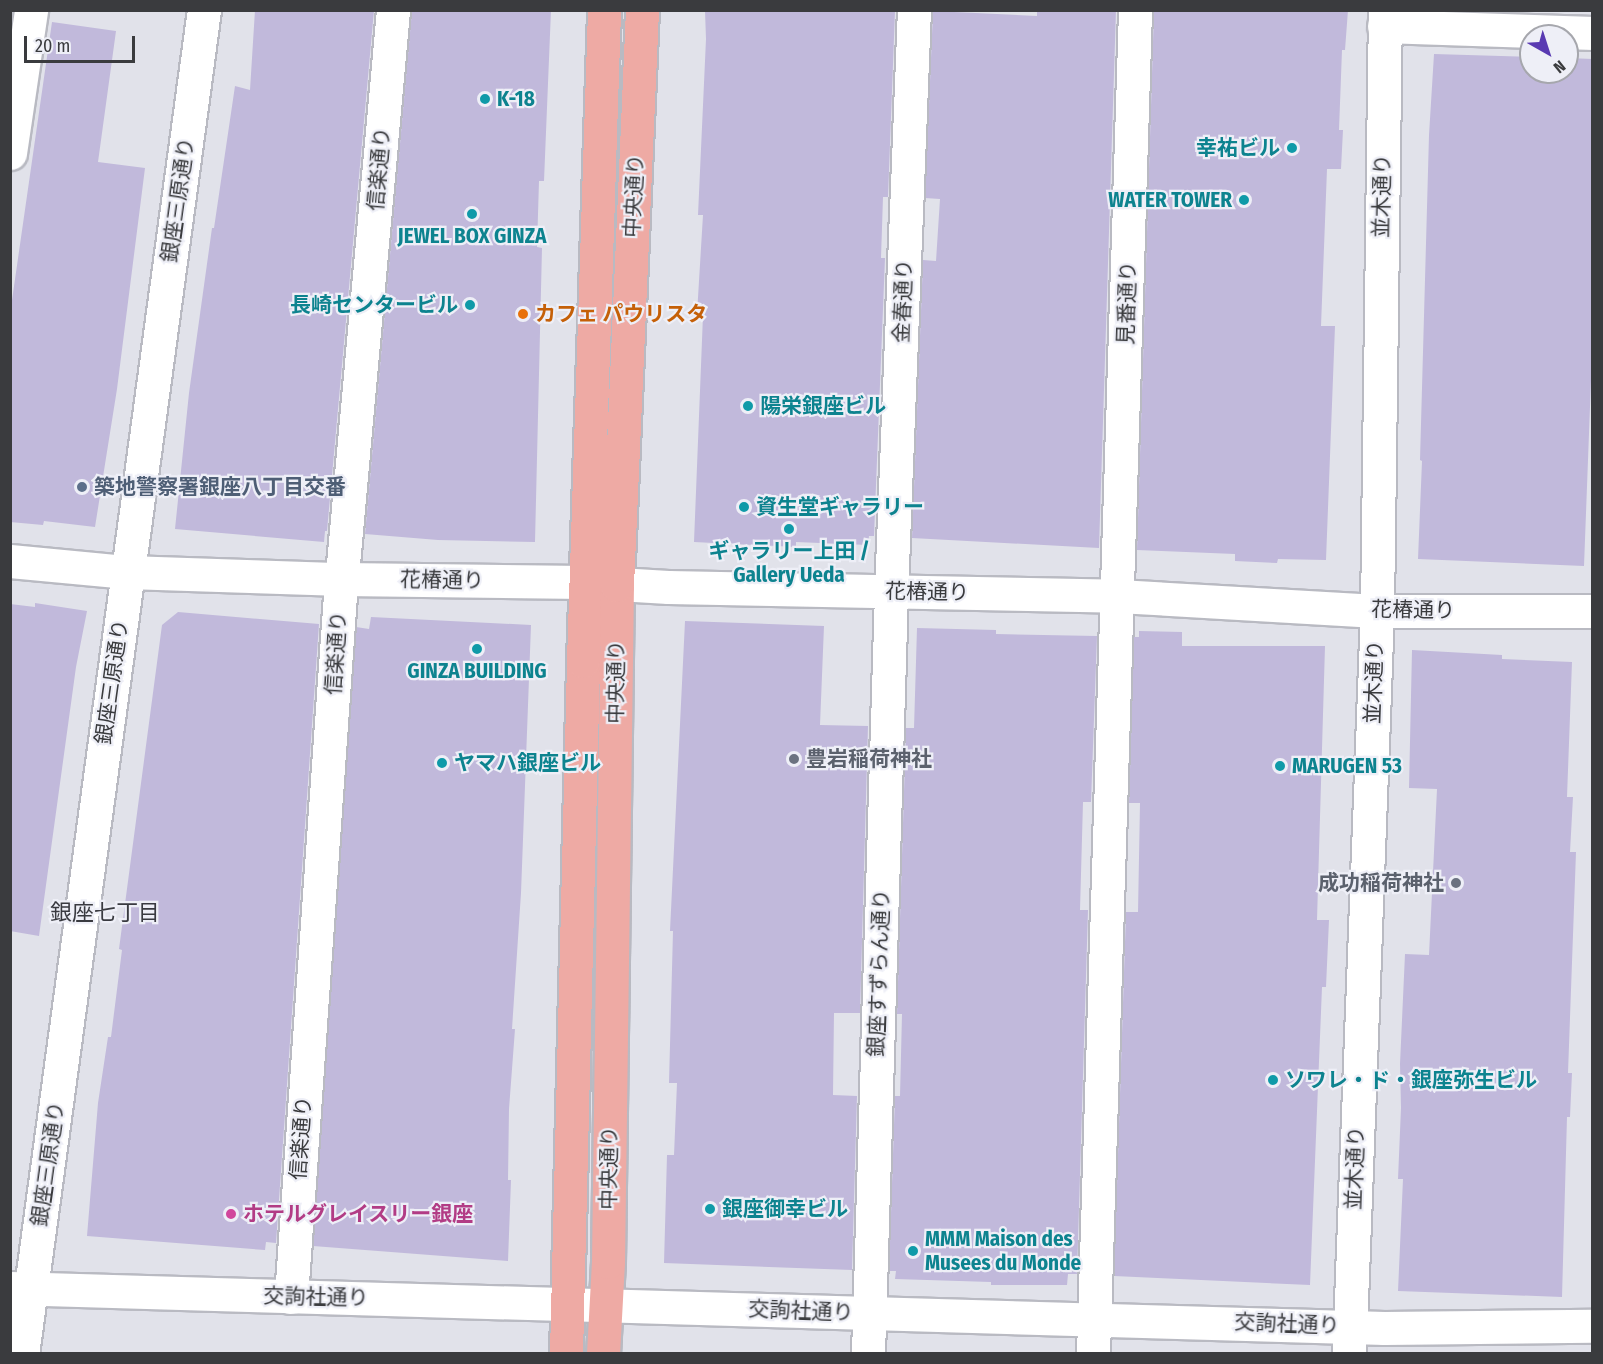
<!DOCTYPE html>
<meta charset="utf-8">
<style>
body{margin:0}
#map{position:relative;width:1603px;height:1364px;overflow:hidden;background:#e1e2ea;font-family:"Fira Sans Condensed","Noto Sans JP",sans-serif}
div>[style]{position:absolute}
.building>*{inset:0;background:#c1b9db}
.roads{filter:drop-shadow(2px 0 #b9bac2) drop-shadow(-2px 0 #b9bac2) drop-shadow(0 2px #b9bac2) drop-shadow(0 -2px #b9bac2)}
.minor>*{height:33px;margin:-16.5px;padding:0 16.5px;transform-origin:16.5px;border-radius:16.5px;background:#fff}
.trunk>*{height:33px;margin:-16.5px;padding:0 16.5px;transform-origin:16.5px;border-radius:16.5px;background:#eeaaa4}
.dots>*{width:16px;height:16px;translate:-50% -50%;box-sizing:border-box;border:3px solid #eeeff7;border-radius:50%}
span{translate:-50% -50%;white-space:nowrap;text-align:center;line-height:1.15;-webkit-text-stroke:4.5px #eeeff7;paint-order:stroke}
.culture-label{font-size:21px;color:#0d838f;font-weight:700}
.left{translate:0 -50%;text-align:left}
.right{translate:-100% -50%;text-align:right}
.street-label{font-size:21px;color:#3a3b3e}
.food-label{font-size:21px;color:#c56008;font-weight:700}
.service-label{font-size:21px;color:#4e5e75;font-weight:700}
.worship-label{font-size:21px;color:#5b616d;font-weight:700}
.hotel-label{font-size:21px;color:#b23c85;font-weight:700}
.neighbourhood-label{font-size:22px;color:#393a40}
.frame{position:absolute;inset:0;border:12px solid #3a3b3e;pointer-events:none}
.north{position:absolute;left:1519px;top:24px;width:60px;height:60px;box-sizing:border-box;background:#eeeff7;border:2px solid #a6a7ad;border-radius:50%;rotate:141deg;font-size:16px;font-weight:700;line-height:24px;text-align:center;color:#3a3b3e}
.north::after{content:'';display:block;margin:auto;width:21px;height:27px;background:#593ab2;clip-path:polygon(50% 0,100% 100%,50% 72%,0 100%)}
.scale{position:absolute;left:24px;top:36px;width:111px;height:27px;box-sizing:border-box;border:3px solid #3a3b3e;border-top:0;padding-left:8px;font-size:18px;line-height:21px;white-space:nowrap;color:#3a3b3e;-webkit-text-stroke:4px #eeeff7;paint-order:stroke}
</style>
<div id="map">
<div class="building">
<i style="clip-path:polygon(255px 10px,374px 10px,327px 531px,325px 531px,324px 542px,175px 529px,189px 393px,212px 228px,214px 228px,235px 86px,250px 90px)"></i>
<i style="clip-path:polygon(412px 10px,551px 10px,544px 181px,539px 181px,537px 247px,542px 248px,535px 542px,438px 540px,365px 534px)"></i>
<i style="clip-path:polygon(1037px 10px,1116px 10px,1099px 548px,912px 538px,923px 260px,936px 261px,940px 199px,925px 198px,933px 11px,1037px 16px)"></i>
<i style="clip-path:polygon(1154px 10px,1348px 10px,1345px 50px,1342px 50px,1339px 130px,1343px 130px,1341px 169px,1327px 169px,1321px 326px,1335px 326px,1326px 560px,1278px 559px,1277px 563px,1235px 561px,1235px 554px,1137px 550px)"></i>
<i style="clip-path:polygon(705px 11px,895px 11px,888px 197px,883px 197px,881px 258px,885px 258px,874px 536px,869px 536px,868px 545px,796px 542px,796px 547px,694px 542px,703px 315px,697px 314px,703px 215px,698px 215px,706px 39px)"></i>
<i style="clip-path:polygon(52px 22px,116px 31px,98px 162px,145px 168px,117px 389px,95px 527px,44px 521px,43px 525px,10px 522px,10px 314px)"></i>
<i style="clip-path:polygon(1434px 54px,1531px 57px,1531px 72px,1567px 72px,1567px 58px,1593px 59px,1592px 354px,1584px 566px,1418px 559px,1422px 461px,1420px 460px,1429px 135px)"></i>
<i style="clip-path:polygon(35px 603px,87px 611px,76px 667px,39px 936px,10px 931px,10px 604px,35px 607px)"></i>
<i style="clip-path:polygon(178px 612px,319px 624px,276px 1243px,266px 1242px,265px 1250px,87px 1236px,98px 1103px,108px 1037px,111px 1037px,122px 950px,119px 949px,162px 625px)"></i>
<i style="clip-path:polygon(371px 617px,531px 625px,521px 893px,512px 1029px,515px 1029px,509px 1109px,508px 1180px,511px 1180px,508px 1261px,313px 1246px,356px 627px,369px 629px)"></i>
<i style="clip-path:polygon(685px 621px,824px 626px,820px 725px,868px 726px,860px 1013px,834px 1013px,833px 1095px,857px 1096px,852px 1270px,664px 1263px,667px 1155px,674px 1155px,677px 1083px,669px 1083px,673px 931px,670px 931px)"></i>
<i style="clip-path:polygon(917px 628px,996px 630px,996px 634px,1097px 636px,1091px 802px,1083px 802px,1080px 910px,1088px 910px,1077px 1274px,1068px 1274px,1067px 1285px,991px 1285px,991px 1282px,895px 1279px,896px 1271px,889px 1271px,895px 1096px,900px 1096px,902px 1014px,897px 1014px,906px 728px,914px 728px)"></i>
<i style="clip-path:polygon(1139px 631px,1182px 632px,1182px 646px,1325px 646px,1317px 920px,1329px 920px,1326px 987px,1322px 987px,1310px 1285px,1114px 1276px,1126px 912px,1138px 912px,1140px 803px,1129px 803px,1134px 637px,1139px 637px)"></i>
<i style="clip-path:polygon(1412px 650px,1502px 655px,1502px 659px,1572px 662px,1567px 797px,1573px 797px,1570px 852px,1576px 852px,1568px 1073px,1572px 1073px,1570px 1117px,1567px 1117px,1562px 1297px,1398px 1291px,1403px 1179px,1398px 1179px,1401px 1108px,1400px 1064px,1405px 954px,1429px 955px,1437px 789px,1409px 788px)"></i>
</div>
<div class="roads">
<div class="minor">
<i style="left:1384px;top:26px;width:208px;rotate:1.9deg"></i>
<i style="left:10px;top:153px;width:145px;rotate:-81.6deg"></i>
<i style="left:10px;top:561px;width:118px;rotate:5.4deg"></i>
<i style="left:127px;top:572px;width:215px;rotate:1.9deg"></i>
<i style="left:342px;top:579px;width:243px;rotate:0.7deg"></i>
<i style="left:585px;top:582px;width:83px;rotate:3.4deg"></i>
<i style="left:668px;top:587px;width:450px;rotate:1.1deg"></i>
<i style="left:1118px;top:596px;width:259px;rotate:3.3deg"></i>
<i style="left:1377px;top:611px;width:215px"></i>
<i style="left:10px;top:1288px;width:1375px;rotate:1.67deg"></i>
<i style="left:1384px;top:1328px;width:208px;rotate:-0.6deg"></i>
<i style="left:291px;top:1297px;width:691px;rotate:-86.01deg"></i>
<i style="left:339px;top:608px;width:600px;rotate:-84.84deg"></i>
<i style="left:22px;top:1354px;width:1356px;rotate:-82.29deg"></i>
<i style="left:868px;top:1354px;width:762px;rotate:-88.27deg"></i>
<i style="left:891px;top:592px;width:582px;rotate:-87.74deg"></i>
<i style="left:1093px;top:1354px;width:1345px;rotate:-88.21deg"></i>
<i style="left:1349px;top:1354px;width:744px;rotate:-87.84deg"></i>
<i style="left:1377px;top:611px;width:601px;rotate:-89.24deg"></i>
</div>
<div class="trunk">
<i style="left:566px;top:1354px;width:693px;rotate:-88.59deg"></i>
<i style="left:583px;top:661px;width:651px;rotate:-88.15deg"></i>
<i style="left:603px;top:1354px;width:92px;rotate:-86.9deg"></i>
<i style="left:608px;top:1262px;width:677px;rotate:-89.24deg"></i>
<i style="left:617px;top:585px;width:576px;rotate:-87.51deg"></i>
</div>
</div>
<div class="dots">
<i style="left:485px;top:99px;background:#0f9aa8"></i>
<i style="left:1292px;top:148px;background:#0f9aa8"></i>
<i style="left:1244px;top:200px;background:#0f9aa8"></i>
<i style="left:472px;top:214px;background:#0f9aa8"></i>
<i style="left:470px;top:305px;background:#0f9aa8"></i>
<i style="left:523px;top:314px;background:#e8710a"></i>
<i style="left:748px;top:406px;background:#0f9aa8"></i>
<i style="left:82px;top:487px;background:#5c6f8a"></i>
<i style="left:744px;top:507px;background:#0f9aa8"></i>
<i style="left:789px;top:529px;background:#0f9aa8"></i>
<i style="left:477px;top:649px;background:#0f9aa8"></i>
<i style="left:794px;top:759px;background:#6b7280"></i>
<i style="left:442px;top:763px;background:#0f9aa8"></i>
<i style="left:1280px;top:766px;background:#0f9aa8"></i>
<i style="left:1456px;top:883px;background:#6b7280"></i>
<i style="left:1273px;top:1080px;background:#0f9aa8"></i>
<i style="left:710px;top:1209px;background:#0f9aa8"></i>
<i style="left:231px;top:1214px;background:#d1479c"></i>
<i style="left:913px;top:1251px;background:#0f9aa8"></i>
</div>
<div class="culture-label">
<span class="left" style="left:497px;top:99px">K-18</span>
<span class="right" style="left:1280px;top:148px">幸祐ビル</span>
<span class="right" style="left:1232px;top:200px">WATER TOWER</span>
<span style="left:472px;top:236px">JEWEL BOX GINZA</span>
<span class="right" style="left:458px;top:305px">長崎センタービル</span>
<span class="left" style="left:760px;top:406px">陽栄銀座ビル</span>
<span class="left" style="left:756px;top:507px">資生堂ギャラリー</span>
<span style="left:789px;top:563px">ギャラリー上田 /<br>Gallery Ueda</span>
<span style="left:477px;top:671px">GINZA BUILDING</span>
<span class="left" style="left:454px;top:763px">ヤマハ銀座ビル</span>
<span class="left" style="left:1292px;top:766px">MARUGEN 53</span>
<span class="left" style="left:1285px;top:1080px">ソワレ・ド・銀座弥生ビル</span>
<span class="left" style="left:722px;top:1209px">銀座御幸ビル</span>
<span class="left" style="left:925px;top:1251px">MMM Maison des<br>Musees du Monde</span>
</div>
<div class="street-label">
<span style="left:379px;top:169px;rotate:-85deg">信楽通り</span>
<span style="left:634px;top:196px;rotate:-87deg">中央通り</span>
<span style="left:1382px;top:196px;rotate:-89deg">並木通り</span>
<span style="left:178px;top:200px;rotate:-82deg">銀座三原通り</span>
<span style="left:903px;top:301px;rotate:-88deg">金春通り</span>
<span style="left:1127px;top:303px;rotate:-88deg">見番通り</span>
<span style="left:442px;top:580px;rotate:1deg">花椿通り</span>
<span style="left:927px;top:592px;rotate:1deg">花椿通り</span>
<span style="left:1413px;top:610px;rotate:1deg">花椿通り</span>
<span style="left:336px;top:653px;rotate:-86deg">信楽通り</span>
<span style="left:112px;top:682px;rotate:-82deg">銀座三原通り</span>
<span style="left:616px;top:682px;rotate:-89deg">中央通り</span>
<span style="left:1374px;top:682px;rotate:-88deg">並木通り</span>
<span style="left:879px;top:973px;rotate:-88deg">銀座すずらん通り</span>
<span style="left:301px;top:1138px;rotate:-86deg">信楽通り</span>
<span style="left:48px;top:1164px;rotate:-82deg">銀座三原通り</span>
<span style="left:609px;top:1168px;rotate:-89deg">中央通り</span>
<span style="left:1355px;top:1168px;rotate:-88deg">並木通り</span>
<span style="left:316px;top:1297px;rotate:1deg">交詢社通り</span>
<span style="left:801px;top:1311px;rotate:2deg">交詢社通り</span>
<span style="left:1287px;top:1324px;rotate:2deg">交詢社通り</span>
</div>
<div class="food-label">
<span class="left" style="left:535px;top:314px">カフェ パウリスタ</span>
</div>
<div class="service-label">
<span class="left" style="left:94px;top:487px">築地警察署銀座八丁目交番</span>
</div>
<div class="worship-label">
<span class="left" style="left:806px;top:759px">豊岩稲荷神社</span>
<span class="right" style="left:1444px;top:883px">成功稲荷神社</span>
</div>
<div class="hotel-label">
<span class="left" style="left:243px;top:1214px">ホテルグレイスリー銀座</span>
</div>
<div class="neighbourhood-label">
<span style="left:105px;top:913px">銀座七丁目</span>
</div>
<div class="frame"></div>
<div class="north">N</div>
<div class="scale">20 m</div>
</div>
